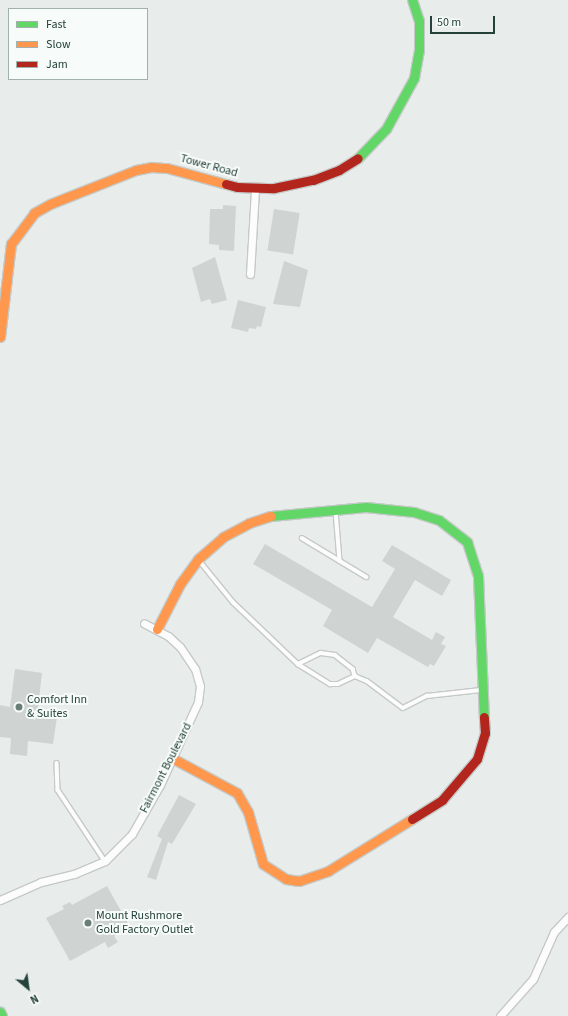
<!DOCTYPE html>
<style>
body{margin:0}
#map{position:relative;width:568px;height:1016px;overflow:hidden;background:#e8edeb;font-family:"Source Sans 3",sans-serif}
div>[style]{position:absolute}
.building>*{inset:0;background:#cfd4d2;transform-origin:0 0}
.roads{filter:drop-shadow(1px 0 #c5cac8) drop-shadow(-1px 0 #c5cac8) drop-shadow(0 1px #c5cac8) drop-shadow(0 -1px #c5cac8)}
.lane>*{height:3.5px;margin:-1.75px;padding:0 1.75px;transform-origin:1.75px;border-radius:1.75px;background:#fcfcfc}
.street>*{height:7px;margin:-3.5px;padding:0 3.5px;transform-origin:3.5px;border-radius:3.5px;background:#fcfcfc}
.fast>*{height:9px;margin:-4.5px;padding:0 4.5px;transform-origin:4.5px;border-radius:4.5px;background:#63d668}
.slow>*{height:9px;margin:-4.5px;padding:0 4.5px;transform-origin:4.5px;border-radius:4.5px;background:#ff974d}
.jam>*{height:9px;margin:-4.5px;padding:0 4.5px;transform-origin:4.5px;border-radius:4.5px;background:#b3261e}
.dots>*{width:11px;height:11px;translate:-50% -50%;box-sizing:border-box;border:2px solid #f7fbf9;border-radius:50%}
span{translate:-50% -50%;white-space:nowrap;text-align:center;line-height:1.15;-webkit-text-stroke:4px #f7fbf9;paint-order:stroke}
.street-label{font-size:12px;color:#24423a}
.poi-label{font-size:12px;color:#24423a}
.left{translate:0 -50%;text-align:left}
.legend{position:absolute;left:8px;top:8px;width:140px;height:72px;box-sizing:border-box;background:#f7fbf9;border:1px solid #a3b1ad;margin:0;padding:5px 7px;list-style:none;font-size:12px;color:#24423a}
.legend li{display:flex;align-items:center;gap:8px;height:20px}
.legend b{width:20px;border:1px solid #a3b1ad}
.north{position:absolute;left:8px;top:968px;width:40px;height:40px;-webkit-text-stroke:3px #f7fbf9;paint-order:stroke;rotate:151deg;font-size:11px;font-weight:700;line-height:16px;text-align:center;color:#24423a}
.north::after{content:'';display:block;margin:auto;width:14px;height:18px;background:#24423a;clip-path:polygon(50% 0,100% 100%,50% 72%,0 100%)}
.scale{position:absolute;left:430px;top:16px;width:65px;height:18px;box-sizing:border-box;border:2px solid #24423a;border-top:0;padding-left:5px;font-size:12px;line-height:14px;white-space:nowrap;color:#24423a;-webkit-text-stroke:3px #f7fbf9;paint-order:stroke}
</style>
<div id="map">
<div class="building">
<i style="clip-path:polygon(223px 205px,236px 206px,234px 251px,219px 250px,219px 245px,209px 244px,210px 209px,223px 209px)"></i>
<i style="left:274px;top:209px;width:26px;height:42px;rotate:9deg"></i>
<i style="clip-path:polygon(215px 257px,227px 300px,212px 304px,210px 299px,201px 302px,192px 268px)"></i>
<i style="clip-path:polygon(284px 261px,308px 270px,300px 307px,273px 304px)"></i>
<i style="clip-path:polygon(238px 300px,266px 307px,261px 327px,257px 326px,256px 329px,249px 328px,248px 332px,231px 328px)"></i>
<i style="clip-path:polygon(265px 544px,372px 607px,395px 569px,382px 561px,392px 545px,451px 580px,442px 596px,415px 580px,393px 617px,432px 640px,436px 632px,445px 637px,441px 644px,446px 646px,434px 666px,430px 664px,428px 667px,377px 638px,368px 653px,323px 626px,332px 610px,253px 564px)"></i>
<i style="clip-path:polygon(15px 669px,42px 673px,38px 708px,58px 710px,53px 744px,28px 741px,27px 756px,10px 754px,11px 738px,0 737px,0 705px,10px 707px)"></i>
<i style="clip-path:polygon(179px 795px,196px 804px,172px 844px,168px 842px,156px 880px,147px 877px,162px 839px,157px 836px)"></i>
<i style="clip-path:polygon(107px 886px,130px 927px,114px 936px,118px 942px,108px 948px,105px 942px,70px 961px,46px 918px,64px 909px,62px 906px,70px 902px,72px 905px)"></i>
</div>
<div class="roads">
<div class="lane">
<i style="left:336px;top:511px;width:50px;rotate:85.4deg"></i>
<i style="left:340px;top:561px;width:31px;rotate:31deg"></i>
<i style="left:302px;top:538px;width:44px;rotate:31.2deg"></i>
<i style="left:199px;top:560px;width:54px;rotate:51deg"></i>
<i style="left:233px;top:602px;width:90px;rotate:43.6deg"></i>
<i style="left:298px;top:664px;width:25px;rotate:-26deg"></i>
<i style="left:321px;top:653px;width:14px;rotate:8deg"></i>
<i style="left:335px;top:655px;width:23px;rotate:38deg"></i>
<i style="left:353px;top:669px;width:7px;rotate:74deg"></i>
<i style="left:355px;top:676px;width:13px;rotate:23deg"></i>
<i style="left:367px;top:681px;width:45px;rotate:36.9deg"></i>
<i style="left:403px;top:708px;width:27px;rotate:-27deg"></i>
<i style="left:427px;top:696px;width:54px;rotate:-6.3deg"></i>
<i style="left:298px;top:664px;width:38px;rotate:32deg"></i>
<i style="left:330px;top:684px;width:8px"></i>
<i style="left:338px;top:684px;width:19px;rotate:-25deg"></i>
<i style="left:57px;top:763px;width:27px;rotate:88deg"></i>
<i style="left:58px;top:790px;width:85px;rotate:56.5deg"></i>
</div>
<div class="street">
<i style="left:250px;top:274px;width:85px;rotate:-86.6deg"></i>
<i style="left:0;top:900px;width:45px;rotate:-23.7deg"></i>
<i style="left:41px;top:882px;width:34px;rotate:-14deg"></i>
<i style="left:74px;top:874px;width:34px;rotate:-23deg"></i>
<i style="left:105px;top:861px;width:38px;rotate:-45deg"></i>
<i style="left:132px;top:834px;width:56px;rotate:-60.3deg"></i>
<i style="left:160px;top:785px;width:91px;rotate:-65.4deg"></i>
<i style="left:198px;top:702px;width:16px;rotate:-83deg"></i>
<i style="left:200px;top:686px;width:18px;rotate:-106deg"></i>
<i style="left:195px;top:669px;width:27px;rotate:-124deg"></i>
<i style="left:180px;top:647px;width:16px;rotate:-137deg"></i>
<i style="left:168px;top:636px;width:27px;rotate:-152deg"></i>
<i style="left:500px;top:1016px;width:50px;rotate:-48.3deg"></i>
<i style="left:533px;top:979px;width:51px;rotate:-65.9deg"></i>
<i style="left:554px;top:932px;width:21px;rotate:-47deg"></i>
</div>
<div class="fast">
<i style="left:358px;top:158px;width:40px;rotate:-46deg"></i>
<i style="left:386px;top:129px;width:58px;rotate:-61.2deg"></i>
<i style="left:414px;top:78px;width:27px;rotate:-80deg"></i>
<i style="left:419px;top:51px;width:30px;rotate:-90deg"></i>
<i style="left:419px;top:21px;width:22px;rotate:-108deg"></i>
<i style="left:271px;top:516px;width:95px;rotate:-5.4deg"></i>
<i style="left:366px;top:507px;width:48px;rotate:5.9deg"></i>
<i style="left:414px;top:512px;width:26px;rotate:18deg"></i>
<i style="left:439px;top:520px;width:36px;rotate:38deg"></i>
<i style="left:467px;top:542px;width:36px;rotate:72deg"></i>
<i style="left:478px;top:576px;width:141px;rotate:87.6deg"></i>
<i style="left:0;top:1012px;width:4px;rotate:63deg"></i>
</div>
<div class="slow">
<i style="left:0;top:337px;width:94px;rotate:-83.3deg"></i>
<i style="left:11px;top:244px;width:39px;rotate:-53deg"></i>
<i style="left:34px;top:213px;width:18px;rotate:-29deg"></i>
<i style="left:50px;top:204px;width:92px;rotate:-21.6deg"></i>
<i style="left:136px;top:170px;width:15px;rotate:-11deg"></i>
<i style="left:151px;top:167px;width:16px;rotate:4deg"></i>
<i style="left:167px;top:168px;width:61px;rotate:15.2deg"></i>
<i style="left:157px;top:629px;width:51px;rotate:-62.9deg"></i>
<i style="left:180px;top:584px;width:31px;rotate:-54deg"></i>
<i style="left:198px;top:559px;width:33px;rotate:-41deg"></i>
<i style="left:223px;top:537px;width:30px;rotate:-28deg"></i>
<i style="left:249px;top:523px;width:23px;rotate:-18deg"></i>
<i style="left:172px;top:758px;width:74px;rotate:28.3deg"></i>
<i style="left:237px;top:793px;width:22px;rotate:60deg"></i>
<i style="left:248px;top:812px;width:54px;rotate:73.9deg"></i>
<i style="left:263px;top:864px;width:27px;rotate:33deg"></i>
<i style="left:286px;top:879px;width:13px;rotate:9deg"></i>
<i style="left:299px;top:881px;width:31px;rotate:-19deg"></i>
<i style="left:328px;top:871px;width:99px;rotate:-31.8deg"></i>
</div>
<div class="jam">
<i style="left:226px;top:184px;width:11px;rotate:15deg"></i>
<i style="left:237px;top:187px;width:37px;rotate:2deg"></i>
<i style="left:274px;top:188px;width:40px;rotate:-12deg"></i>
<i style="left:313px;top:180px;width:28px;rotate:-21deg"></i>
<i style="left:339px;top:170px;width:22px;rotate:-32deg"></i>
<i style="left:412px;top:819px;width:36px;rotate:-32deg"></i>
<i style="left:442px;top:800px;width:54px;rotate:-49.5deg"></i>
<i style="left:477px;top:759px;width:27px;rotate:-73deg"></i>
<i style="left:485px;top:733px;width:16px;rotate:-94deg"></i>
</div>
</div>
<div class="dots">
<i style="left:19px;top:707px;background:#697e78"></i>
<i style="left:88px;top:923px;background:#697e78"></i>
</div>
<div class="street-label">
<span style="left:209px;top:166px;rotate:15deg">Tower Road</span>
<span style="left:166px;top:768px;rotate:-63deg">Fairmont Boulevard</span>
</div>
<div class="poi-label">
<span class="left" style="left:27px;top:707px">Comfort Inn<br>&amp; Suites</span>
<span class="left" style="left:96px;top:923px">Mount Rushmore<br>Gold Factory Outlet</span>
</div>
<ul class="legend">
<li><b style="height:5px;background:#63d668"></b>Fast</li>
<li><b style="height:5px;background:#ff974d"></b>Slow</li>
<li><b style="height:5px;background:#b3261e"></b>Jam</li>
</ul>
<div class="north">N</div>
<div class="scale">50 m</div>
</div>
